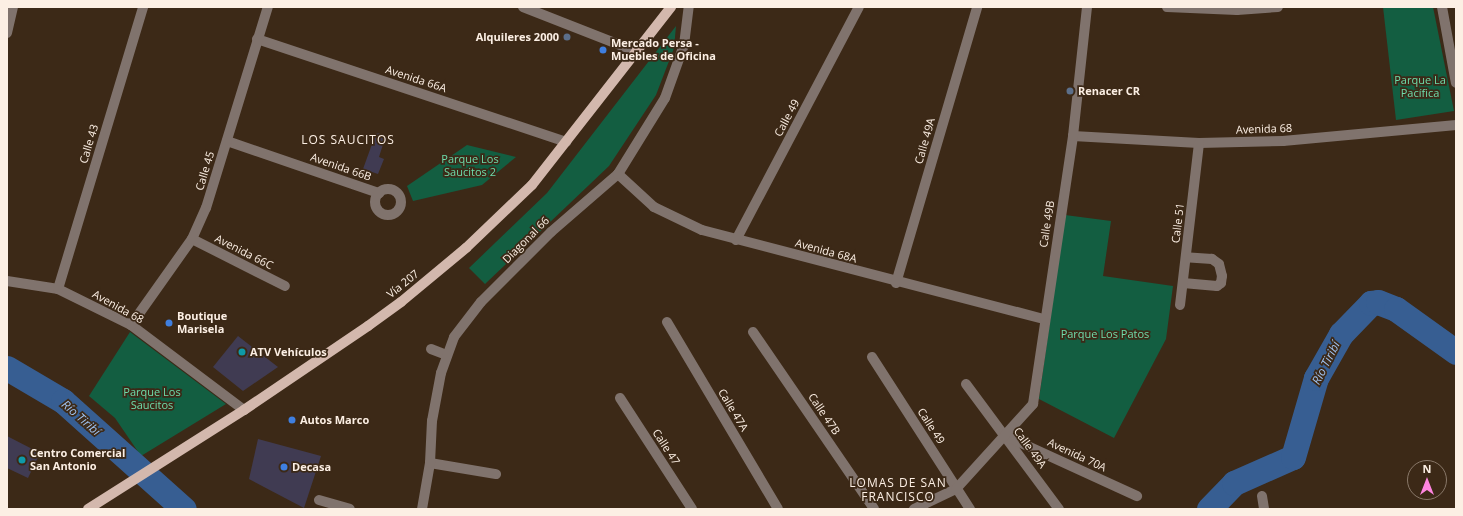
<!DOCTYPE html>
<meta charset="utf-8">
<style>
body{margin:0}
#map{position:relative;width:1463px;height:516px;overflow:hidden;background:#3c2917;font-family:"Open Sans",sans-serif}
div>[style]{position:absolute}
.green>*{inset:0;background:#135e41}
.river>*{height:25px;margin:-12.5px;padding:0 12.5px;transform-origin:12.5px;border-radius:12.5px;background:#375e92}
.building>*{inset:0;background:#403b52}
.minor>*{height:10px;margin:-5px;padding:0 5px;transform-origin:5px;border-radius:5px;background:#80736d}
.minor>.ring{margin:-5px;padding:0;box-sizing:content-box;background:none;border:10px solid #80736d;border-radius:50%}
.major>*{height:10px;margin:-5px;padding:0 5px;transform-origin:5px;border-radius:5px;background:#d3b8ad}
.dots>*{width:11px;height:11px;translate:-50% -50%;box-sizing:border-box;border:2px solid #3c2917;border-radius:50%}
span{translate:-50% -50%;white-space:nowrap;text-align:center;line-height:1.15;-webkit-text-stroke:3.5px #3c2917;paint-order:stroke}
.poi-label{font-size:11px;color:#fcefe4;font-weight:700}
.right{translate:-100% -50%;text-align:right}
.left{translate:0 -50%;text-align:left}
.street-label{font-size:11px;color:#fcefe4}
.park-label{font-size:11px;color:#6edcab}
.neighbourhood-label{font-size:12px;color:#fcefe4;letter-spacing:1px}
.water-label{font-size:12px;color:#a0c3f1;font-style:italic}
.frame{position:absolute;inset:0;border:8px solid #fcefe4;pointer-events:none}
.north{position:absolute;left:1407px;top:460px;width:40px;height:40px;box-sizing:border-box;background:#3c2917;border:1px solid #897869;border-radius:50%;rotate:0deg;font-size:11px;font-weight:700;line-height:16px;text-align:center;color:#fcefe4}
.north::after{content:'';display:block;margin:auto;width:14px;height:18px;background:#fe85df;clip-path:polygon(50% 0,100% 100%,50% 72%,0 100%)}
</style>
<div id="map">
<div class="green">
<i style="clip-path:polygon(1383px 7px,1433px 7px,1454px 111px,1396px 120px)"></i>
<i style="clip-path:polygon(676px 26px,674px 48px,656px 95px,609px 166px,485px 284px,469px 268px,547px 193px)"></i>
<i style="clip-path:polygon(467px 145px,516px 157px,482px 185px,413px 201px,407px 186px)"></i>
<i style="clip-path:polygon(1065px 215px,1111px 221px,1103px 276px,1173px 286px,1166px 339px,1114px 438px,1039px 399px)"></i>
<i style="clip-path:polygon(130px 332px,226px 404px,141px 456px,115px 418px,89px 396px)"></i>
</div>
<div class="river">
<i style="left:7px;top:368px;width:65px;rotate:30.5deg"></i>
<i style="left:63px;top:401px;width:162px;rotate:41.8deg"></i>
<i style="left:1209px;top:509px;width:36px;rotate:-46deg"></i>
<i style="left:1234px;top:483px;width:64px;rotate:-23.8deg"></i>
<i style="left:1293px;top:457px;width:82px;rotate:-73.8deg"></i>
<i style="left:1316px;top:378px;width:51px;rotate:-60.4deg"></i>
<i style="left:1341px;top:334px;width:43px;rotate:-45.9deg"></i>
<i style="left:1371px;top:303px;width:7px;rotate:-8deg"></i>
<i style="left:1378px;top:302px;width:19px;rotate:21deg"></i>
<i style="left:1396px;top:309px;width:74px;rotate:35.6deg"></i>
</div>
<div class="building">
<i style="clip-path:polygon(376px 133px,386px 135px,379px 157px,384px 159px,378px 174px,363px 169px)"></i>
<i style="clip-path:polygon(238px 336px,278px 367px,243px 391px,213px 367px)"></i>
<i style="clip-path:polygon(7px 436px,40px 453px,28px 478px,7px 468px)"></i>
<i style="clip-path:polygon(258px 439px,321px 456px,304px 508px,249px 479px)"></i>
</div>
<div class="minor">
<i style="left:523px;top:7px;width:123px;rotate:21.4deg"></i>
<i style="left:1167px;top:7px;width:70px;rotate:2.5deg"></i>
<i style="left:1237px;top:10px;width:41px;rotate:-4.2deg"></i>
<i style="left:1442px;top:7px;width:77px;rotate:79.6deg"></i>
<i style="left:7px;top:33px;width:27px;rotate:-77deg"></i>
<i style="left:257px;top:39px;width:326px;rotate:18.4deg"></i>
<i style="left:1073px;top:136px;width:126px;rotate:3.2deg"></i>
<i style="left:1199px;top:143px;width:84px;rotate:-1.4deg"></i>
<i style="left:1283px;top:141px;width:174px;rotate:-5.3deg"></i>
<i style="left:227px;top:141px;width:161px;rotate:18.9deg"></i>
<i style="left:618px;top:174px;width:49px;rotate:42.5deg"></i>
<i style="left:654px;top:207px;width:53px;rotate:25.6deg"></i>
<i style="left:702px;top:230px;width:353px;rotate:14.6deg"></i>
<i class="ring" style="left:375px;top:189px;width:16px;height:16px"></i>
<i style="left:192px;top:239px;width:104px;rotate:26.8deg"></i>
<i style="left:736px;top:240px;width:263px;rotate:-62.2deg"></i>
<i style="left:7px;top:281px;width:52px;rotate:8.9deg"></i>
<i style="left:58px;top:289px;width:81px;rotate:26.3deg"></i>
<i style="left:131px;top:325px;width:141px;rotate:37deg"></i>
<i style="left:896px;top:283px;width:288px;rotate:-73.6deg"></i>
<i style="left:1183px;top:283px;width:34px;rotate:5deg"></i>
<i style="left:1217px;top:286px;width:5px;rotate:-37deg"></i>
<i style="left:1221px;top:283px;width:7px;rotate:-82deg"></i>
<i style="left:1222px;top:276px;width:12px;rotate:-104deg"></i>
<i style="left:1219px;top:264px;width:9px;rotate:-144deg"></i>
<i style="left:1212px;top:259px;width:26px;rotate:-176deg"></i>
<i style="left:58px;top:289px;width:295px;rotate:-73.2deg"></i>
<i style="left:1180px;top:305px;width:163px;rotate:-83.3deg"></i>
<i style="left:667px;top:322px;width:217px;rotate:59.3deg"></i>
<i style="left:131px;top:325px;width:105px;rotate:-54.7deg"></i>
<i style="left:192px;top:239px;width:34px;rotate:-66deg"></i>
<i style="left:206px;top:208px;width:210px;rotate:-72.9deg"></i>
<i style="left:753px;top:332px;width:214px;rotate:55.6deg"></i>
<i style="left:431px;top:349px;width:17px;rotate:21deg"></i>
<i style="left:872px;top:357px;width:181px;rotate:57.2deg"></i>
<i style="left:966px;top:384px;width:156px;rotate:53.4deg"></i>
<i style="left:620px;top:398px;width:132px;rotate:57deg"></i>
<i style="left:1008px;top:437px;width:142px;rotate:24.6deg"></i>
<i style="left:430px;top:463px;width:67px;rotate:9.5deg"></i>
<i style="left:1262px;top:496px;width:13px;rotate:81deg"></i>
<i style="left:319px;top:500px;width:32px;rotate:16deg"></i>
<i style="left:422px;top:509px;width:47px;rotate:-80.1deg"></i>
<i style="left:430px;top:463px;width:42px;rotate:-87.3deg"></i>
<i style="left:432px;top:421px;width:49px;rotate:-79.4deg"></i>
<i style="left:441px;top:373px;width:38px;rotate:-70deg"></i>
<i style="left:454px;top:337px;width:44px;rotate:-52.4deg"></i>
<i style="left:481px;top:302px;width:99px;rotate:-45deg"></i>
<i style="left:551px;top:232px;width:89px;rotate:-40.9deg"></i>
<i style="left:618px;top:174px;width:89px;rotate:-58.3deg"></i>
<i style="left:665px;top:98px;width:56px;rotate:-70.3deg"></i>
<i style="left:684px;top:45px;width:38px;rotate:-83deg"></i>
<i style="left:914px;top:509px;width:47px;rotate:-25.5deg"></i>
<i style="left:956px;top:489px;width:115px;rotate:-47.8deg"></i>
<i style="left:1033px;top:404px;width:271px;rotate:-81.5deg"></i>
<i style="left:1073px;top:136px;width:130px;rotate:-83.8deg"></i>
</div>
<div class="major">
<i style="left:88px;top:509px;width:185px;rotate:-32.4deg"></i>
<i style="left:244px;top:410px;width:150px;rotate:-34.1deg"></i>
<i style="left:368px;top:326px;width:41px;rotate:-36deg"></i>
<i style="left:401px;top:302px;width:85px;rotate:-39.7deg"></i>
<i style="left:466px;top:248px;width:91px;rotate:-43.7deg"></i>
<i style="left:532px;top:185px;width:226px;rotate:-52deg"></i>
</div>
<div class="dots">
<i style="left:567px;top:37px;background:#5c6f8a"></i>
<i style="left:603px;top:50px;background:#3f7fe0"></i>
<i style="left:1070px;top:91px;background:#5c6f8a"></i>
<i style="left:169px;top:323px;background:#3f7fe0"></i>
<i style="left:242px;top:352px;background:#0f9aa8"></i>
<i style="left:292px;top:420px;background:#3f7fe0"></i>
<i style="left:22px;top:460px;background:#0f9aa8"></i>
<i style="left:284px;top:467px;background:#3f7fe0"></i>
</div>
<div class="poi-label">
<span class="right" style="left:559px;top:37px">Alquileres 2000</span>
<span class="left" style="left:611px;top:50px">Mercado Persa -<br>Muebles de Oficina</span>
<span class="left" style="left:1078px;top:91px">Renacer CR</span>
<span class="left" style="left:177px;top:323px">Boutique<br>Marisela</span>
<span class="left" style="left:250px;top:352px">ATV Vehículos</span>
<span class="left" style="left:300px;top:420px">Autos Marco</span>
<span class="left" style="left:30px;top:460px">Centro Comercial<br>San Antonio</span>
<span class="left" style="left:292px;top:467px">Decasa</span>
</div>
<div class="street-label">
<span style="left:416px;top:79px;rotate:18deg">Avenida 66A</span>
<span style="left:787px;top:118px;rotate:-62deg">Calle 49</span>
<span style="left:1264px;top:129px;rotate:-2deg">Avenida 68</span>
<span style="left:925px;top:141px;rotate:-74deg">Calle 49A</span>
<span style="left:89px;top:144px;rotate:-73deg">Calle 43</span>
<span style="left:341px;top:167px;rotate:19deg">Avenida 66B</span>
<span style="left:205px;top:171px;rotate:-73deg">Calle 45</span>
<span style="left:1178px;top:223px;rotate:-83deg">Calle 51</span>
<span style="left:1047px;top:224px;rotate:-81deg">Calle 49B</span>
<span style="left:526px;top:240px;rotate:-45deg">Diagonal 66</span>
<span style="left:826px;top:251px;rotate:15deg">Avenida 68A</span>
<span style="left:244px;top:252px;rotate:27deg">Avenida 66C</span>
<span style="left:403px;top:284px;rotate:-39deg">Vía 207</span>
<span style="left:118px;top:307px;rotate:29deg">Avenida 68</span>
<span style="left:733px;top:410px;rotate:59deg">Calle 47A</span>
<span style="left:824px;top:414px;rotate:56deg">Calle 47B</span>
<span style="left:931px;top:426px;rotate:57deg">Calle 49</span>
<span style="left:666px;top:447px;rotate:57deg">Calle 47</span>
<span style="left:1030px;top:448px;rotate:54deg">Calle 49A</span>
<span style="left:1077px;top:455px;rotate:25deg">Avenida 70A</span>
</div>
<div class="park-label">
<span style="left:1420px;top:87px">Parque La<br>Pacífica</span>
<span style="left:470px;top:166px">Parque Los<br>Saucitos 2</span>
<span style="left:1105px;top:334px">Parque Los Patos</span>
<span style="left:152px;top:399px">Parque Los<br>Saucitos</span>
</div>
<div class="neighbourhood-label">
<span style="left:348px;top:140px">LOS SAUCITOS</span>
<span style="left:898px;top:490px">LOMAS DE SAN<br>FRANCISCO</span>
</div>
<div class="water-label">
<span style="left:1326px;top:363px;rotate:-63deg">Río Tiribí</span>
<span style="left:81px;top:418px;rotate:41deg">Río Tiribí</span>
</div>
<div class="frame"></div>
<div class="north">N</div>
</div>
